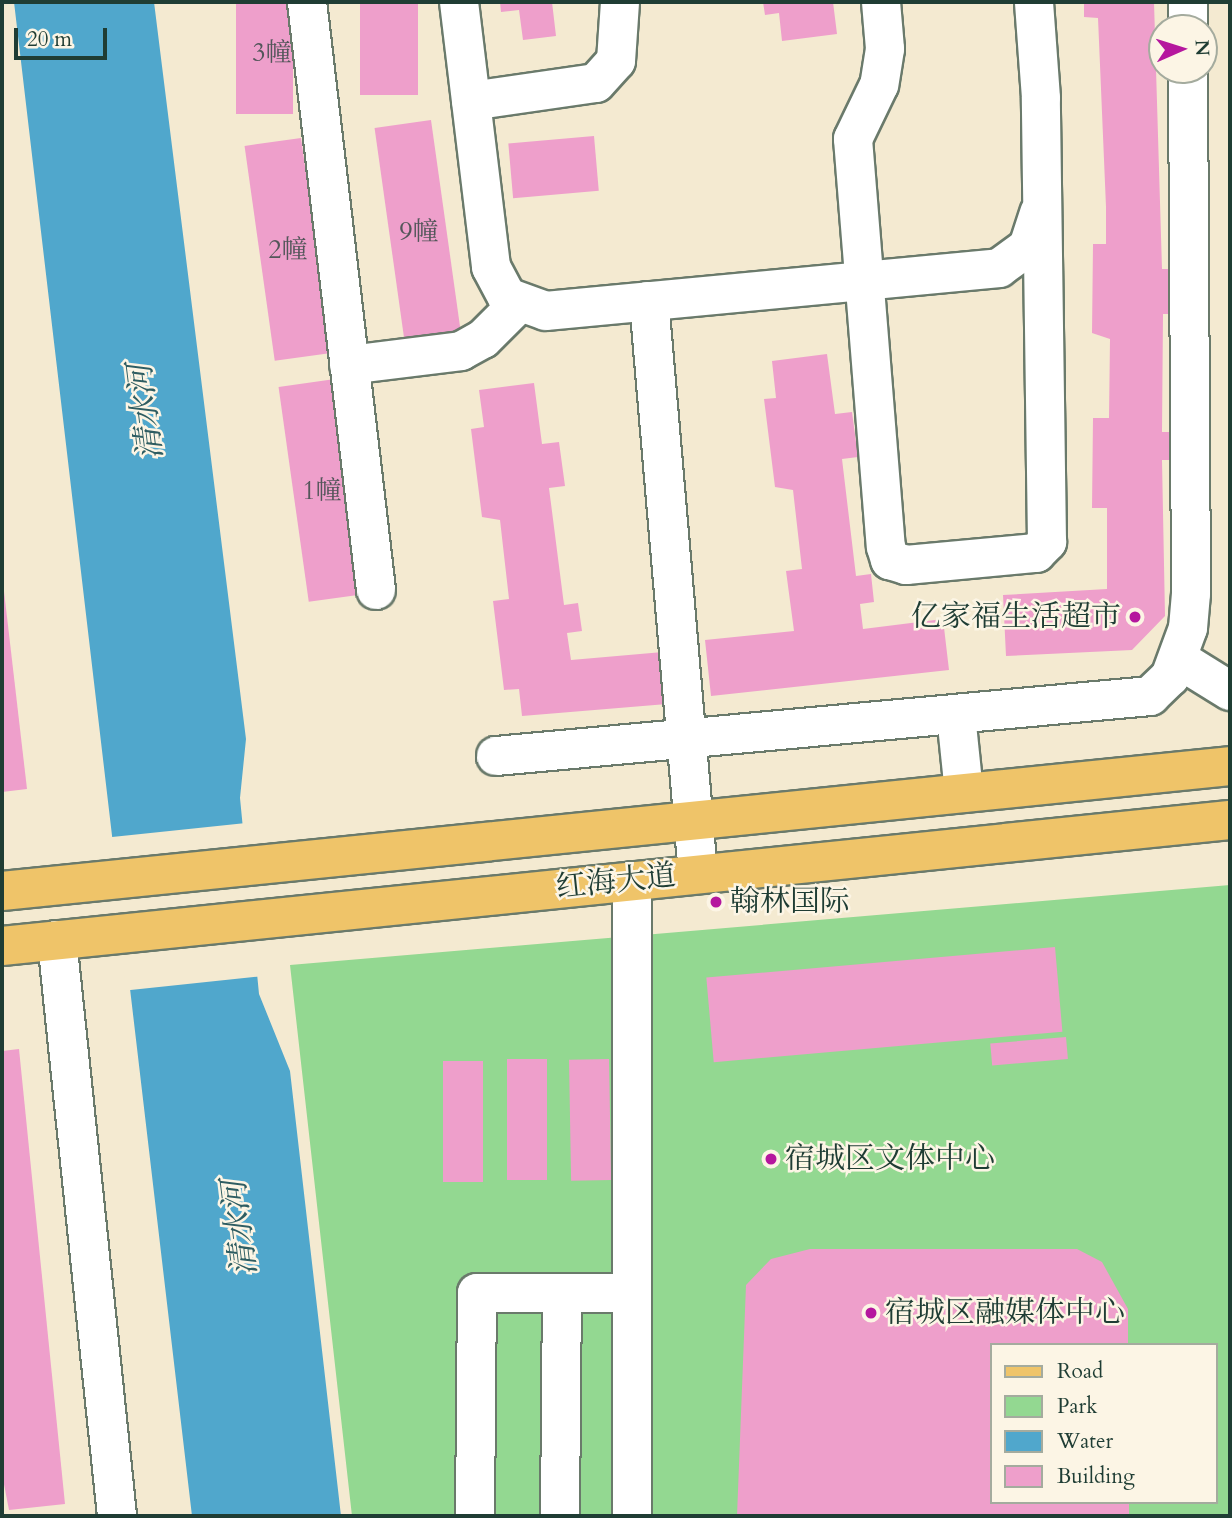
<!DOCTYPE html>
<meta charset="utf-8">
<style>
body{margin:0}
#map{position:relative;width:1232px;height:1518px;overflow:hidden;background:#f4ead1;font-family:Cardo,"Noto Serif SC",serif}
div>[style]{position:absolute}
.green>*{inset:0;background:#93d891}
.water>*{inset:0;background:#50a7cc}
.pier>*{inset:0;background:#f4ead1;transform-origin:0 0}
.building>*{inset:0;background:#ee9fcb;transform-origin:0 0}
.roads{filter:drop-shadow(2px 0 #6a7a6b) drop-shadow(-2px 0 #6a7a6b) drop-shadow(0 2px #6a7a6b) drop-shadow(0 -2px #6a7a6b)}
.minor>*{height:38px;margin:-19px;padding:0 19px;transform-origin:19px;border-radius:19px;background:#fff}
.major>*{height:38px;margin:-19px;padding:0 19px;transform-origin:19px;border-radius:19px;background:#efc469}
.dots>*{width:19px;height:19px;translate:-50% -50%;box-sizing:border-box;border:4px solid #fcf5e5;border-radius:50%}
span{translate:-50% -50%;white-space:nowrap;text-align:center;line-height:1.15;-webkit-text-stroke:5px #fcf5e5;paint-order:stroke}
.number-label{font-size:26px;color:#53565a}
.number-label span{-webkit-text-stroke-width:0}
.poi-label{font-size:30px;color:#1f3d34}
.right{translate:-100% -50%;text-align:right}
.left{translate:0 -50%;text-align:left}
.street-label{font-size:30px;color:#1f3d34}
.water-label{font-size:32px;color:#2e5d62;font-style:italic}
.frame{position:absolute;inset:0;border:4px solid #1f3d34;pointer-events:none}
.legend{position:absolute;left:990px;top:1343px;width:228px;height:161px;box-sizing:border-box;background:#fcf5e5;border:2px solid #a4ab9e;margin:0;padding:9px 12px;list-style:none;font-size:21px;color:#1f3d34}
.legend li{display:flex;align-items:center;gap:14px;height:35px}
.legend b{width:35px;border:2px solid #a4ab9e}
.north{position:absolute;left:1148px;top:14px;width:70px;height:70px;box-sizing:border-box;background:#fcf5e5;border:2px solid #a4ab9e;border-radius:50%;rotate:87deg;font-size:19px;font-weight:700;line-height:28px;text-align:center;color:#1f3d34}
.north::after{content:'';display:block;margin:auto;width:24px;height:32px;background:#b5179e;clip-path:polygon(50% 0,100% 100%,50% 72%,0 100%)}
.scale{position:absolute;left:14px;top:28px;width:93px;height:32px;box-sizing:border-box;border:4px solid #1f3d34;border-top:0;padding-left:9px;font-size:21px;line-height:24px;white-space:nowrap;color:#1f3d34;-webkit-text-stroke:5px #fcf5e5;paint-order:stroke}
</style>
<div id="map">
<div class="green">
<i style="clip-path:polygon(evenodd,1230px 885px,1230px 1516px,352px 1516px,290px 965px,1230px 885px,992px 1345px,1216px 1345px,1216px 1502px,992px 1502px,992px 1345px)"></i>
</div>
<div class="water">
<i style="clip-path:polygon(14px 2px,154px 2px,246px 739px,240px 798px,259px 994px,290px 1071px,341px 1516px,192px 1516px)"></i>
</div>
<div class="pier">
<i style="left:246px;top:823px;width:154px;height:137px;rotate:84deg"></i>
</div>
<div class="building">
<i style="left:236px;top:2px;width:57px;height:112px"></i>
<i style="left:360px;top:2px;width:58px;height:93px"></i>
<i style="clip-path:polygon(500px 2px,552px 2px,556px 36px,523px 40px,519px 10px,501px 12px)"></i>
<i style="clip-path:polygon(763px 2px,833px 2px,837px 34px,782px 41px,779px 13px,765px 15px)"></i>
<i style="clip-path:polygon(1084px 2px,1154px 2px,1162px 269px,1179px 269px,1179px 314px,1163px 314px,1162px 432px,1176px 432px,1176px 460px,1162px 460px,1165px 616px,1132px 650px,1006px 656px,1003px 595px,1107px 589px,1107px 508px,1092px 508px,1093px 418px,1109px 418px,1110px 339px,1092px 333px,1093px 244px,1106px 244px,1106px 207px,1098px 18px,1084px 17px)"></i>
<i style="left:431px;top:120px;width:218px;height:57px;rotate:82deg"></i>
<i style="left:594px;top:136px;width:55px;height:86px;rotate:85deg"></i>
<i style="left:301px;top:138px;width:217px;height:57px;rotate:82deg"></i>
<i style="clip-path:polygon(827px 354px,835px 414px,852px 412px,858px 457px,842px 459px,856px 576px,871px 574px,874px 602px,860px 604px,863px 629px,943px 619px,949px 670px,711px 696px,705px 640px,794px 631px,786px 571px,802px 569px,793px 490px,775px 487px,764px 399px,776px 398px,772px 361px)"></i>
<i style="left:335px;top:379px;width:217px;height:57px;rotate:82deg"></i>
<i style="clip-path:polygon(534px 383px,542px 444px,559px 442px,565px 486px,549px 488px,564px 605px,578px 603px,582px 631px,567px 633px,571px 660px,663px 652px,667px 704px,522px 716px,519px 689px,504px 690px,493px 601px,509px 599px,500px 520px,482px 517px,471px 429px,484px 427px,479px 390px)"></i>
<i style="clip-path:polygon(2px 574px,27px 789px,2px 792px)"></i>
<i style="left:1055px;top:947px;width:85px;height:350px;rotate:85deg"></i>
<i style="left:1066px;top:1037px;width:22px;height:76px;rotate:85deg"></i>
<i style="clip-path:polygon(19px 1049px,65px 1504px,9px 1510px,2px 1474px,2px 1051px)"></i>
<i style="left:547px;top:1059px;width:121px;height:40px;rotate:90deg"></i>
<i style="left:609px;top:1059px;width:121px;height:40px;rotate:89deg"></i>
<i style="left:443px;top:1061px;width:40px;height:121px"></i>
<i style="clip-path:polygon(810px 1249px,1077px 1249px,1102px 1262px,1128px 1309px,1128px 1345px,992px 1345px,992px 1502px,1129px 1502px,1129px 1516px,737px 1516px,746px 1285px,771px 1259px)"></i>
</div>
<div class="roads">
<div class="minor">
<i style="left:307px;top:2px;width:592px;rotate:83.31deg"></i>
<i style="left:459px;top:2px;width:267px;rotate:83.1deg"></i>
<i style="left:491px;top:267px;width:34px;rotate:62deg"></i>
<i style="left:507px;top:297px;width:41px;rotate:19.7deg"></i>
<i style="left:546px;top:311px;width:455px;rotate:-5.4deg"></i>
<i style="left:999px;top:268px;width:36px;rotate:-36deg"></i>
<i style="left:1028px;top:247px;width:36px;rotate:-72deg"></i>
<i style="left:881px;top:2px;width:47px;rotate:85.1deg"></i>
<i style="left:885px;top:49px;width:36px;rotate:99deg"></i>
<i style="left:879px;top:85px;width:60px;rotate:115.7deg"></i>
<i style="left:853px;top:139px;width:409px;rotate:85.4deg"></i>
<i style="left:886px;top:547px;width:14px;rotate:73deg"></i>
<i style="left:890px;top:560px;width:17px;rotate:17deg"></i>
<i style="left:906px;top:565px;width:131px;rotate:-5.3deg"></i>
<i style="left:1036px;top:553px;width:16px;rotate:-45deg"></i>
<i style="left:1047px;top:542px;width:444px;rotate:-90.8deg"></i>
<i style="left:1041px;top:98px;width:96px;rotate:-94.2deg"></i>
<i style="left:1188px;top:2px;width:26px;rotate:90deg"></i>
<i style="left:471px;top:101px;width:126px;rotate:-8.2deg"></i>
<i style="left:596px;top:83px;width:30px;rotate:-48deg"></i>
<i style="left:616px;top:61px;width:59px;rotate:-86.1deg"></i>
<i style="left:649px;top:301px;width:575px;rotate:85.11deg"></i>
<i style="left:349px;top:365px;width:113px;rotate:-7.1deg"></i>
<i style="left:461px;top:351px;width:25px;rotate:-29deg"></i>
<i style="left:483px;top:339px;width:52px;rotate:-45deg"></i>
<i style="left:1180px;top:660px;width:59px;rotate:31.8deg"></i>
<i style="left:956px;top:715px;width:78px;rotate:84.1deg"></i>
<i style="left:496px;top:756px;width:657px;rotate:-5.24deg"></i>
<i style="left:1150px;top:696px;width:28px;rotate:-44deg"></i>
<i style="left:1170px;top:677px;width:52px;rotate:-69.8deg"></i>
<i style="left:1188px;top:628px;width:34px;rotate:-85deg"></i>
<i style="left:1191px;top:594px;width:524px;rotate:-90.33deg"></i>
<i style="left:57px;top:940px;width:579px;rotate:84.05deg"></i>
<i style="left:475px;top:1516px;width:223px;rotate:-89.5deg"></i>
<i style="left:477px;top:1293px;width:155px"></i>
<i style="left:560px;top:1516px;width:223px;rotate:-89.5deg"></i>
<i style="left:632px;top:1516px;width:635px;rotate:-90deg"></i>
</div>
<div class="major">
<i style="left:2px;top:891px;width:1234px;rotate:-5.81deg"></i>
<i style="left:2px;top:946px;width:1234px;rotate:-5.86deg"></i>
</div>
</div>
<div class="dots">
<i style="left:1135px;top:617px;background:#b5179e"></i>
<i style="left:716px;top:902px;background:#b5179e"></i>
<i style="left:771px;top:1159px;background:#b5179e"></i>
<i style="left:871px;top:1313px;background:#b5179e"></i>
</div>
<div class="number-label">
<span style="left:272px;top:53px">3幢</span>
<span style="left:419px;top:232px">9幢</span>
<span style="left:288px;top:250px">2幢</span>
<span style="left:322px;top:491px">1幢</span>
</div>
<div class="poi-label">
<span class="right" style="left:1121px;top:617px">亿家福生活超市</span>
<span class="left" style="left:730px;top:902px">翰林国际</span>
<span class="left" style="left:785px;top:1159px">宿城区文体中心</span>
<span class="left" style="left:885px;top:1313px">宿城区融媒体中心</span>
</div>
<div class="street-label">
<span style="left:616px;top:882px;rotate:-6deg">红海大道</span>
</div>
<div class="water-label">
<span style="left:146px;top:412px;rotate:-97deg">清水河</span>
<span style="left:240px;top:1228px;rotate:-97deg">清水河</span>
</div>
<div class="frame"></div>
<ul class="legend">
<li><b style="height:9px;background:#efc469"></b>Road</li>
<li><b style="height:19px;background:#93d891"></b>Park</li>
<li><b style="height:19px;background:#50a7cc"></b>Water</li>
<li><b style="height:19px;background:#ee9fcb"></b>Building</li>
</ul>
<div class="north">N</div>
<div class="scale">20 m</div>
</div>
